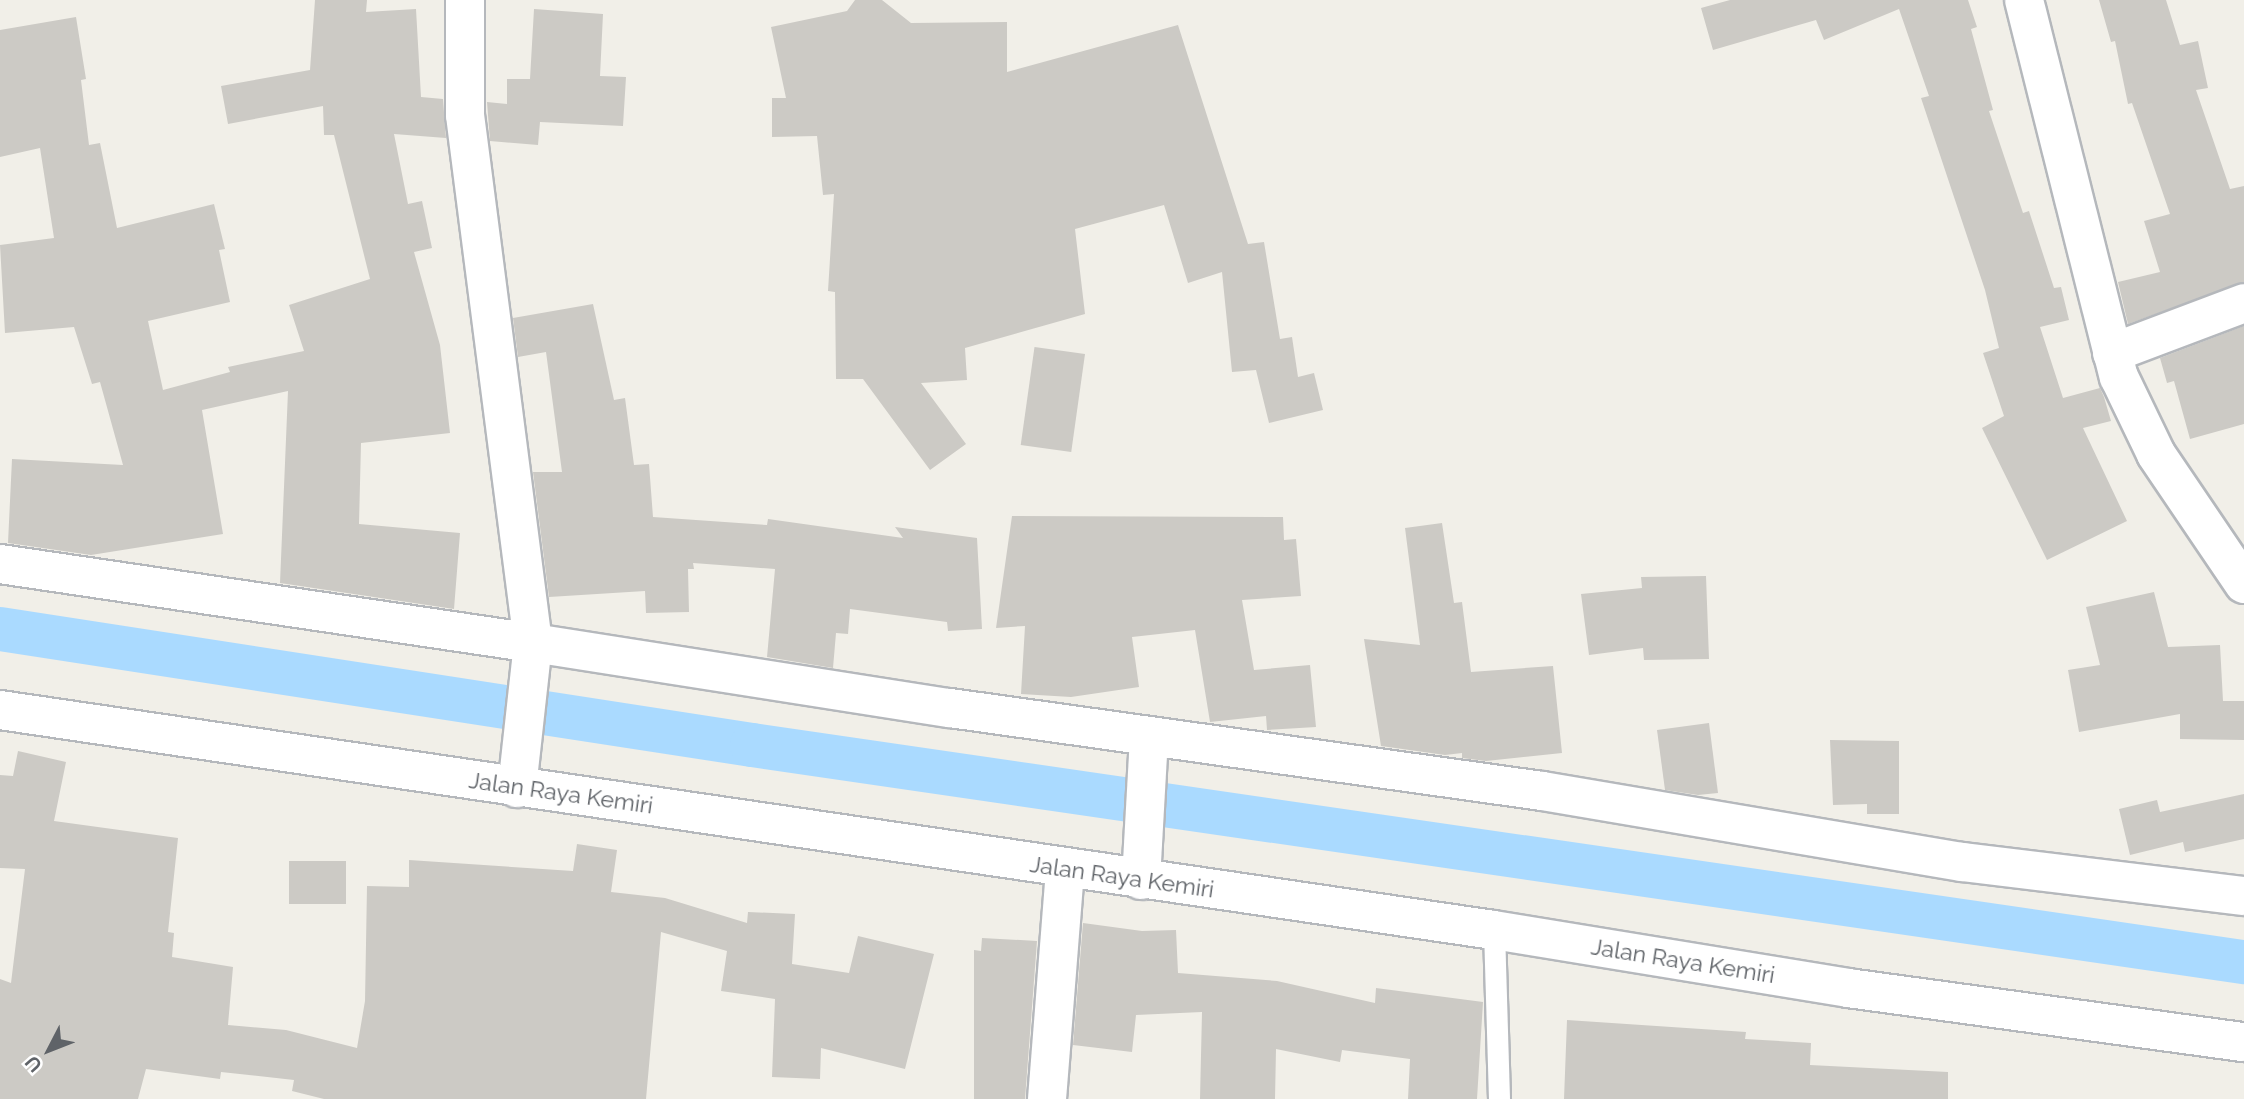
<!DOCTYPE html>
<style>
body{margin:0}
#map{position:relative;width:2244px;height:1099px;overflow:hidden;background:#f1efe8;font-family:Raleway,sans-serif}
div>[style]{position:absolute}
.canal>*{height:44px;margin:-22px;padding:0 22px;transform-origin:22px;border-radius:22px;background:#aadaff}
.building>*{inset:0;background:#cccac5;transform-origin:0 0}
.roads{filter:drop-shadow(2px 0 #b5b8bc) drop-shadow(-2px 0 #b5b8bc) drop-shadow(0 2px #b5b8bc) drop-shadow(0 -2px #b5b8bc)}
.lane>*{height:21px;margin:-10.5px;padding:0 10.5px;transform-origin:10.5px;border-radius:10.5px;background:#fff}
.street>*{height:38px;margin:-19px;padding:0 19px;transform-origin:19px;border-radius:19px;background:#fff}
.secondary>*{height:38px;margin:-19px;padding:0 19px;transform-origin:19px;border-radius:19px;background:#fff}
span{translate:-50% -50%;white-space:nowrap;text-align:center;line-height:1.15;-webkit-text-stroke:7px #fff;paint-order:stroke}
.street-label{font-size:23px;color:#5f6368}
.north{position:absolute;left:14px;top:1015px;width:70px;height:70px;-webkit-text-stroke:5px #fff;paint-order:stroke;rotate:228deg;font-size:19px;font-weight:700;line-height:28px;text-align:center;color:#5f6368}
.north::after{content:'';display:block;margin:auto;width:24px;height:32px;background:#5f6368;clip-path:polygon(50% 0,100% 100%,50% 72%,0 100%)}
</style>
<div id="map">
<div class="canal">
<i style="left:0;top:629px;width:761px;rotate:8.77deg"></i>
<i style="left:752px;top:745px;width:1508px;rotate:8.28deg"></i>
</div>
<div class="building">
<i style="clip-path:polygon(315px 0,367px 0,366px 12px,416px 9px,421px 97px,443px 99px,446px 138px,394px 134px,408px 204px,422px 201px,432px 248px,414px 252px,440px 345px,450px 433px,361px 443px,359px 524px,460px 533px,454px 609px,280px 583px,288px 391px,202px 410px,223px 534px,91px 555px,8px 543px,12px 459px,123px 465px,100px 382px,92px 384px,74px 327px,5px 333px,0 245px,54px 238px,40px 148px,0 157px,0 30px,76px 17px,86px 79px,81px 80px,89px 145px,100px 143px,117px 228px,214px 204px,225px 249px,219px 250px,230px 302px,148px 321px,163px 390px,230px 372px,228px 367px,304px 351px,289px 305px,370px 279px,334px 135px,324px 135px,323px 106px,228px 124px,221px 86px,310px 70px)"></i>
<i style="clip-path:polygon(855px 0,882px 0,911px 23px,1007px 22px,1007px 72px,1178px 25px,1248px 244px,1264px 242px,1280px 339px,1292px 337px,1298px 377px,1314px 373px,1323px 410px,1269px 423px,1256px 370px,1232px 372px,1222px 272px,1188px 283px,1164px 205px,1075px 229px,1085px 314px,965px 348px,967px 380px,921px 383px,966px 444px,930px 470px,863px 379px,836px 379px,835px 292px,828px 291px,834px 194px,823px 195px,817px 136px,772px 137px,772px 98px,786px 98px,771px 27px,847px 11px)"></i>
<i style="clip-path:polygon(1730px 0,1968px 0,1977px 27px,1971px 29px,1993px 110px,1989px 111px,2023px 213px,2029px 211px,2054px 288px,2061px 287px,2069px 320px,2040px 327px,2063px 398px,2100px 388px,2104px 397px,2111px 421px,2083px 428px,2127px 521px,2047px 560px,1982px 428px,2004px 416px,1983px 353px,1999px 348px,1985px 290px,1921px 98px,1929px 96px,1899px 9px,1824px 40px,1816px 20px,1713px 50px,1701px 8px)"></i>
<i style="clip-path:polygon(2099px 0,2166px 0,2180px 45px,2198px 41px,2208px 88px,2196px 90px,2230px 189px,2244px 186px,2244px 282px,2128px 324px,2118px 282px,2160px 272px,2144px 221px,2170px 214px,2132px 103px,2128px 104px,2115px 41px,2111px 42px)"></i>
<i style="clip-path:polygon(534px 9px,603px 14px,600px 76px,626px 77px,623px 126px,540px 122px,538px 145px,490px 141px,487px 102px,507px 104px,507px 79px,530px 79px)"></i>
<i style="clip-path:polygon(593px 304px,614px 400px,625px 398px,634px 465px,649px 464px,653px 517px,767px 525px,768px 519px,903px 538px,895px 527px,977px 538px,982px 629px,948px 631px,947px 622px,850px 609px,848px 634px,836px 633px,833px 668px,767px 657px,775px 569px,693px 563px,694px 569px,688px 569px,689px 612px,646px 613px,645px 591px,549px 597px,533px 472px,562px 472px,546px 352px,518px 357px,513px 318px)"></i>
<i style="clip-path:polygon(2244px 326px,2244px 424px,2190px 439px,2174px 381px,2167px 383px,2160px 358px)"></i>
<i style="left:1085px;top:354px;width:99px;height:51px;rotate:98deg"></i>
<i style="clip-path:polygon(1012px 516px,1283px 517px,1284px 540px,1296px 539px,1301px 596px,1242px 600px,1254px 670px,1310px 665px,1316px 727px,1267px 730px,1266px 716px,1210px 722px,1195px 630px,1132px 637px,1139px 687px,1071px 697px,1021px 694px,1025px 626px,996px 628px)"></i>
<i style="clip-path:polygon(1442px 523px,1454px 603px,1462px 602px,1471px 672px,1553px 666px,1562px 753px,1486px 761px,1462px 758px,1462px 753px,1445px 755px,1381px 746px,1364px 639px,1420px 645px,1405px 528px)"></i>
<i style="clip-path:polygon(1706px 576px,1709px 659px,1644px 660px,1643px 648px,1589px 655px,1581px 594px,1642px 588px,1641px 577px)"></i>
<i style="clip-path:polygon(2154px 592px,2168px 647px,2220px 645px,2223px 701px,2244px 701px,2244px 740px,2180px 739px,2180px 714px,2079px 732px,2068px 670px,2100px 665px,2086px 607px)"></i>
<i style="clip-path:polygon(1709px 723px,1718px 793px,1698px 795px,1665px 790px,1657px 730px)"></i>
<i style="clip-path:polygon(1830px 740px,1899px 741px,1899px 814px,1867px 814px,1867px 804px,1833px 805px)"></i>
<i style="clip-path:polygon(18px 751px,66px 762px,54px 821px,178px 838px,168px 932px,174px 933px,172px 957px,233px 967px,228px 1025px,286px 1030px,357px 1048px,365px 1001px,367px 886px,409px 887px,409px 860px,573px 871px,577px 844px,617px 850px,611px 892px,665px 898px,747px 923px,748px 912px,795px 914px,792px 964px,849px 973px,858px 936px,934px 954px,905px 1069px,821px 1048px,820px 1079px,772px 1077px,775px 999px,721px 991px,727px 951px,661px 932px,646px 1099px,324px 1099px,292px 1091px,294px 1080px,221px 1072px,220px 1079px,146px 1069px,138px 1099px,0 1099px,0 979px,11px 983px,25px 869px,0 868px,0 775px,13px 776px)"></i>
<i style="clip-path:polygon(2244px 794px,2244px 839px,2185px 852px,2183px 842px,2130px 855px,2119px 809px,2157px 800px,2160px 812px)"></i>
<i style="left:289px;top:861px;width:57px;height:43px"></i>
<i style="clip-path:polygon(1083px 923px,1142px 931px,1176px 930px,1178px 973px,1277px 981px,1375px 1003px,1376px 988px,1483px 1002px,1477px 1099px,1408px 1099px,1410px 1059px,1342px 1050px,1340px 1062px,1276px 1049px,1275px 1099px,1200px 1099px,1202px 1012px,1136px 1015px,1132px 1052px,1073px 1045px)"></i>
<i style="clip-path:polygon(982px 938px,1037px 941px,1025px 1099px,974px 1099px,974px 950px,981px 951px)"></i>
<i style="clip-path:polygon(1567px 1020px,1746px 1032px,1745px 1039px,1811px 1043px,1810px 1065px,1948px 1072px,1948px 1099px,1564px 1099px)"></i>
</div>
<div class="roads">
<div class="lane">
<i style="left:1494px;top:930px;width:169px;rotate:88.3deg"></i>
</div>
<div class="street">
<i style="left:465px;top:0;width:115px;rotate:90deg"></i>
<i style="left:465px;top:115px;width:532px;rotate:82.66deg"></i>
<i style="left:533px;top:643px;width:422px;rotate:8.9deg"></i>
<i style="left:950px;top:708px;width:598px;rotate:7.98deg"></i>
<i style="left:1542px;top:791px;width:426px;rotate:9.6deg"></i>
<i style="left:1962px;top:862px;width:284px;rotate:6.9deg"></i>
<i style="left:2024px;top:0;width:389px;rotate:75.9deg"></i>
<i style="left:2119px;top:377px;width:85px;rotate:64.3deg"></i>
<i style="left:2156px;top:454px;width:157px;rotate:55.9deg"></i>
<i style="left:2112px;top:353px;width:141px;rotate:-20.7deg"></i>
<i style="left:0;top:564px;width:539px;rotate:8.43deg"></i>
<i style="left:533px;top:643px;width:146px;rotate:96.3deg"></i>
<i style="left:1141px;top:880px;width:144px;rotate:-86.8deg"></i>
<i style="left:1047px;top:1099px;width:230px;rotate:-85.5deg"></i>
</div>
<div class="secondary">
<i style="left:0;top:710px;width:1510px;rotate:8.38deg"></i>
<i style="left:1494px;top:930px;width:359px;rotate:9.3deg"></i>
<i style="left:1848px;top:988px;width:400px;rotate:7.8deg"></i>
</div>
</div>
<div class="street-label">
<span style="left:561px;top:793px;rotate:8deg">Jalan Raya Kemiri</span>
<span style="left:1122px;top:877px;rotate:8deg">Jalan Raya Kemiri</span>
<span style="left:1683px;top:961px;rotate:9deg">Jalan Raya Kemiri</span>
</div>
<div class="north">U</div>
</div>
